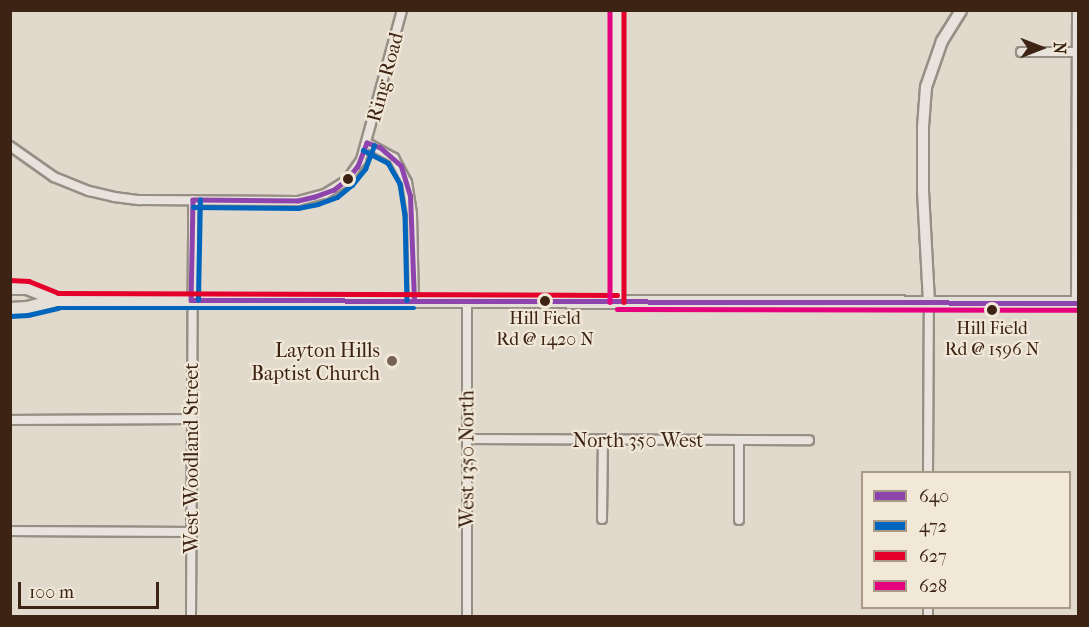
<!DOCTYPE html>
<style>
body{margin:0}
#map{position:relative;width:1089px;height:627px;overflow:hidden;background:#e1d9cb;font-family:"IM FELL French Canon",serif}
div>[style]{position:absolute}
.roads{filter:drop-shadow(2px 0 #978f86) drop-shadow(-2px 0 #978f86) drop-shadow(0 2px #978f86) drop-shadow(0 -2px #978f86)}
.street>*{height:8px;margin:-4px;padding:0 4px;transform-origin:4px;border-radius:4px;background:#e8e3dc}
.secondary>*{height:10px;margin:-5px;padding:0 5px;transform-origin:5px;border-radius:5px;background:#e8e3dc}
.primary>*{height:12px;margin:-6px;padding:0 6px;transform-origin:6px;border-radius:6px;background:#e4dfd7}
.bus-1>*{height:4.5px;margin:-2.25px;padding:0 2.25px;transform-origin:2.25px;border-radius:2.25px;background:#8e44ad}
.bus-2>*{height:4.5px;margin:-2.25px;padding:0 2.25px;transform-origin:2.25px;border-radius:2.25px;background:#0065bd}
.bus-3>*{height:4.5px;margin:-2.25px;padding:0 2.25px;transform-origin:2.25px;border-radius:2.25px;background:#e4002b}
.bus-4>*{height:4.5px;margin:-2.25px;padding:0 2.25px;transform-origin:2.25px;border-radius:2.25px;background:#e5007d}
.dots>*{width:16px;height:16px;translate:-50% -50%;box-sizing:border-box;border:3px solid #f1e8d7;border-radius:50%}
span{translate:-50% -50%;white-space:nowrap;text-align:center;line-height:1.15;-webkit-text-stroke:4.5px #f1e8d7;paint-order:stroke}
.bus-label{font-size:18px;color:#3c2314}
.street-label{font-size:20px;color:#3c2314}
.poi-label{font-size:20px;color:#3c2314}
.right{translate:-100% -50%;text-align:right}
.frame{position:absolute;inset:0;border:12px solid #3c2314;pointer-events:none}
.legend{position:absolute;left:861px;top:471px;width:210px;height:138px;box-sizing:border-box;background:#f1e8d7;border:2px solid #a99989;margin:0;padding:8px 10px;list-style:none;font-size:18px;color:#3c2314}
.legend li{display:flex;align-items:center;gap:12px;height:30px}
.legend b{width:30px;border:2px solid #a99989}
.north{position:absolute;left:1011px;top:18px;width:60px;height:60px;-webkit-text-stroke:4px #f1e8d7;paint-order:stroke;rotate:90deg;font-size:16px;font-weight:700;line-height:24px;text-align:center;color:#3c2314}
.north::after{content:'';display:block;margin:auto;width:21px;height:27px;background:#3c2314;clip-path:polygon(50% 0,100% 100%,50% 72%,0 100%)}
.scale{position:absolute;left:18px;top:582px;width:141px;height:27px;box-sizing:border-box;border:3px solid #3c2314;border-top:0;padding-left:8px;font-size:18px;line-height:21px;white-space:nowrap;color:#3c2314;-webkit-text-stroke:4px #f1e8d7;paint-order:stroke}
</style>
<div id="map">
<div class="roads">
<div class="street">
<i style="left:1021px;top:52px;width:57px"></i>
<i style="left:367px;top:143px;width:31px;rotate:29deg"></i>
<i style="left:394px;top:158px;width:27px;rotate:62deg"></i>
<i style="left:407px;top:182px;width:32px;rotate:81deg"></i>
<i style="left:412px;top:214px;width:86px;rotate:88.7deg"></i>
<i style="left:10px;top:146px;width:54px;rotate:35.2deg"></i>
<i style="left:54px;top:177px;width:38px;rotate:22deg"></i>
<i style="left:89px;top:191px;width:26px;rotate:13deg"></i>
<i style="left:114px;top:197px;width:26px;rotate:7deg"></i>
<i style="left:140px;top:200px;width:158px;rotate:0.4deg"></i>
<i style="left:298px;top:201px;width:28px;rotate:-15deg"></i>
<i style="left:325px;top:194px;width:26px;rotate:-32deg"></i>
<i style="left:347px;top:180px;width:24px;rotate:-55deg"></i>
<i style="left:361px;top:160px;width:156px;rotate:-74.7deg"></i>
<i style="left:467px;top:301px;width:315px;rotate:90deg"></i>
<i style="left:1076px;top:303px;width:293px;rotate:-89.8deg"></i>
<i style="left:10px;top:420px;width:182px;rotate:-0.3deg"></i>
<i style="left:468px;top:439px;width:341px;rotate:0.2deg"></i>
<i style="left:928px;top:472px;width:170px;rotate:-89.7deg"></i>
<i style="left:602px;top:519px;width:78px;rotate:-89.3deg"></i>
<i style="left:739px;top:520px;width:80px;rotate:-90deg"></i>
<i style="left:10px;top:531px;width:181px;rotate:0.3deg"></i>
<i style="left:191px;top:616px;width:416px;rotate:-89.7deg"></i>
<i style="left:928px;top:616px;width:8px;rotate:-90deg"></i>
</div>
<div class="secondary">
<i style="left:617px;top:10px;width:292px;rotate:90deg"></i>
<i style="left:929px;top:302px;width:111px;rotate:-93.1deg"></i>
<i style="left:923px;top:191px;width:64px;rotate:-90deg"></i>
<i style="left:923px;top:127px;width:40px;rotate:-85.7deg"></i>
<i style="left:926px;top:87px;width:49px;rotate:-70.8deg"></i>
<i style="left:942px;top:41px;width:36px;rotate:-58deg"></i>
</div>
<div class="primary">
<i style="left:10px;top:288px;width:17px"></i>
<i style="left:27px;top:288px;width:32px;rotate:22deg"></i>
<i style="left:10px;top:309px;width:17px;rotate:-3deg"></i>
<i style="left:27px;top:308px;width:31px;rotate:-15deg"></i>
<i style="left:57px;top:300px;width:1021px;rotate:0.17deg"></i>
</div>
</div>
<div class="bus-1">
<i style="left:414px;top:300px;width:104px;rotate:-92.2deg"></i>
<i style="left:410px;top:196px;width:31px;rotate:-107deg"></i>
<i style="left:401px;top:166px;width:28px;rotate:-139deg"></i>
<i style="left:380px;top:148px;width:14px;rotate:-159deg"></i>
<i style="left:367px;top:143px;width:25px;rotate:111deg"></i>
<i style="left:358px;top:166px;width:18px;rotate:128deg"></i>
<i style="left:347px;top:180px;width:16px;rotate:142deg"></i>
<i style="left:334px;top:190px;width:20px;rotate:160deg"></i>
<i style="left:315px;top:197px;width:17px;rotate:167deg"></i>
<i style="left:298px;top:201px;width:105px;rotate:-179.5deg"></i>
<i style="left:193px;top:200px;width:100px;rotate:91.1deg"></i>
<i style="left:191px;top:300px;width:887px;rotate:0.19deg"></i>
</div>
<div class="bus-2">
<i style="left:363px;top:150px;width:28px;rotate:27deg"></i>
<i style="left:388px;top:163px;width:24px;rotate:60deg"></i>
<i style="left:400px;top:184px;width:31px;rotate:81deg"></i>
<i style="left:405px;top:215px;width:85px;rotate:88.7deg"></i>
<i style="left:193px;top:207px;width:105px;rotate:0.5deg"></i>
<i style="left:298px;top:208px;width:20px;rotate:-11deg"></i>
<i style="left:318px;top:204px;width:20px;rotate:-20deg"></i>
<i style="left:337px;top:197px;width:19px;rotate:-39deg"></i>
<i style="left:352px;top:185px;width:21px;rotate:-51deg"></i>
<i style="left:365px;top:169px;width:25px;rotate:-69deg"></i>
<i style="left:198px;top:300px;width:100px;rotate:-88.9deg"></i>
<i style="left:10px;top:316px;width:18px;rotate:-3deg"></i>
<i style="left:28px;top:315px;width:31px;rotate:-13deg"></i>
<i style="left:58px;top:308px;width:356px"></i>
</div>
<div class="bus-3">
<i style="left:624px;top:10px;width:292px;rotate:90deg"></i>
<i style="left:10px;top:280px;width:19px;rotate:3deg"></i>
<i style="left:29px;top:281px;width:31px;rotate:22deg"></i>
<i style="left:58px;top:293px;width:559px;rotate:0.2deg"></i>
</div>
<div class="bus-4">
<i style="left:610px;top:10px;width:292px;rotate:90deg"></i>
<i style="left:617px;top:309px;width:461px;rotate:0.1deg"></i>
</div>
<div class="dots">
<i style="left:348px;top:179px;background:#3c2314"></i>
<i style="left:545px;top:301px;background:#3c2314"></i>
<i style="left:992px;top:310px;background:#3c2314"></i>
<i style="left:392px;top:361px;background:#766354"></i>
</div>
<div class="bus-label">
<span style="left:545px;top:330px">Hill Field<br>Rd @ 1420 N</span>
<span style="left:992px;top:340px">Hill Field<br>Rd @ 1596 N</span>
</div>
<div class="street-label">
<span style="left:385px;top:77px;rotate:-75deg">Ring Road</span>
<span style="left:638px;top:440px">North 350 West</span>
<span style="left:191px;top:458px;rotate:-90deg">West Woodland Street</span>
<span style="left:467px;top:459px;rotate:-90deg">West 1350 North</span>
</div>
<div class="poi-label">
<span class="right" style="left:380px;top:362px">Layton Hills<br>Baptist Church</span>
</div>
<div class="frame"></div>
<ul class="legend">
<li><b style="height:8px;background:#8e44ad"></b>640</li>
<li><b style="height:8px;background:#0065bd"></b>472</li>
<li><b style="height:8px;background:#e4002b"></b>627</li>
<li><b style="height:8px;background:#e5007d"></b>628</li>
</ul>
<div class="north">N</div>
<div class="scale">100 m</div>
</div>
